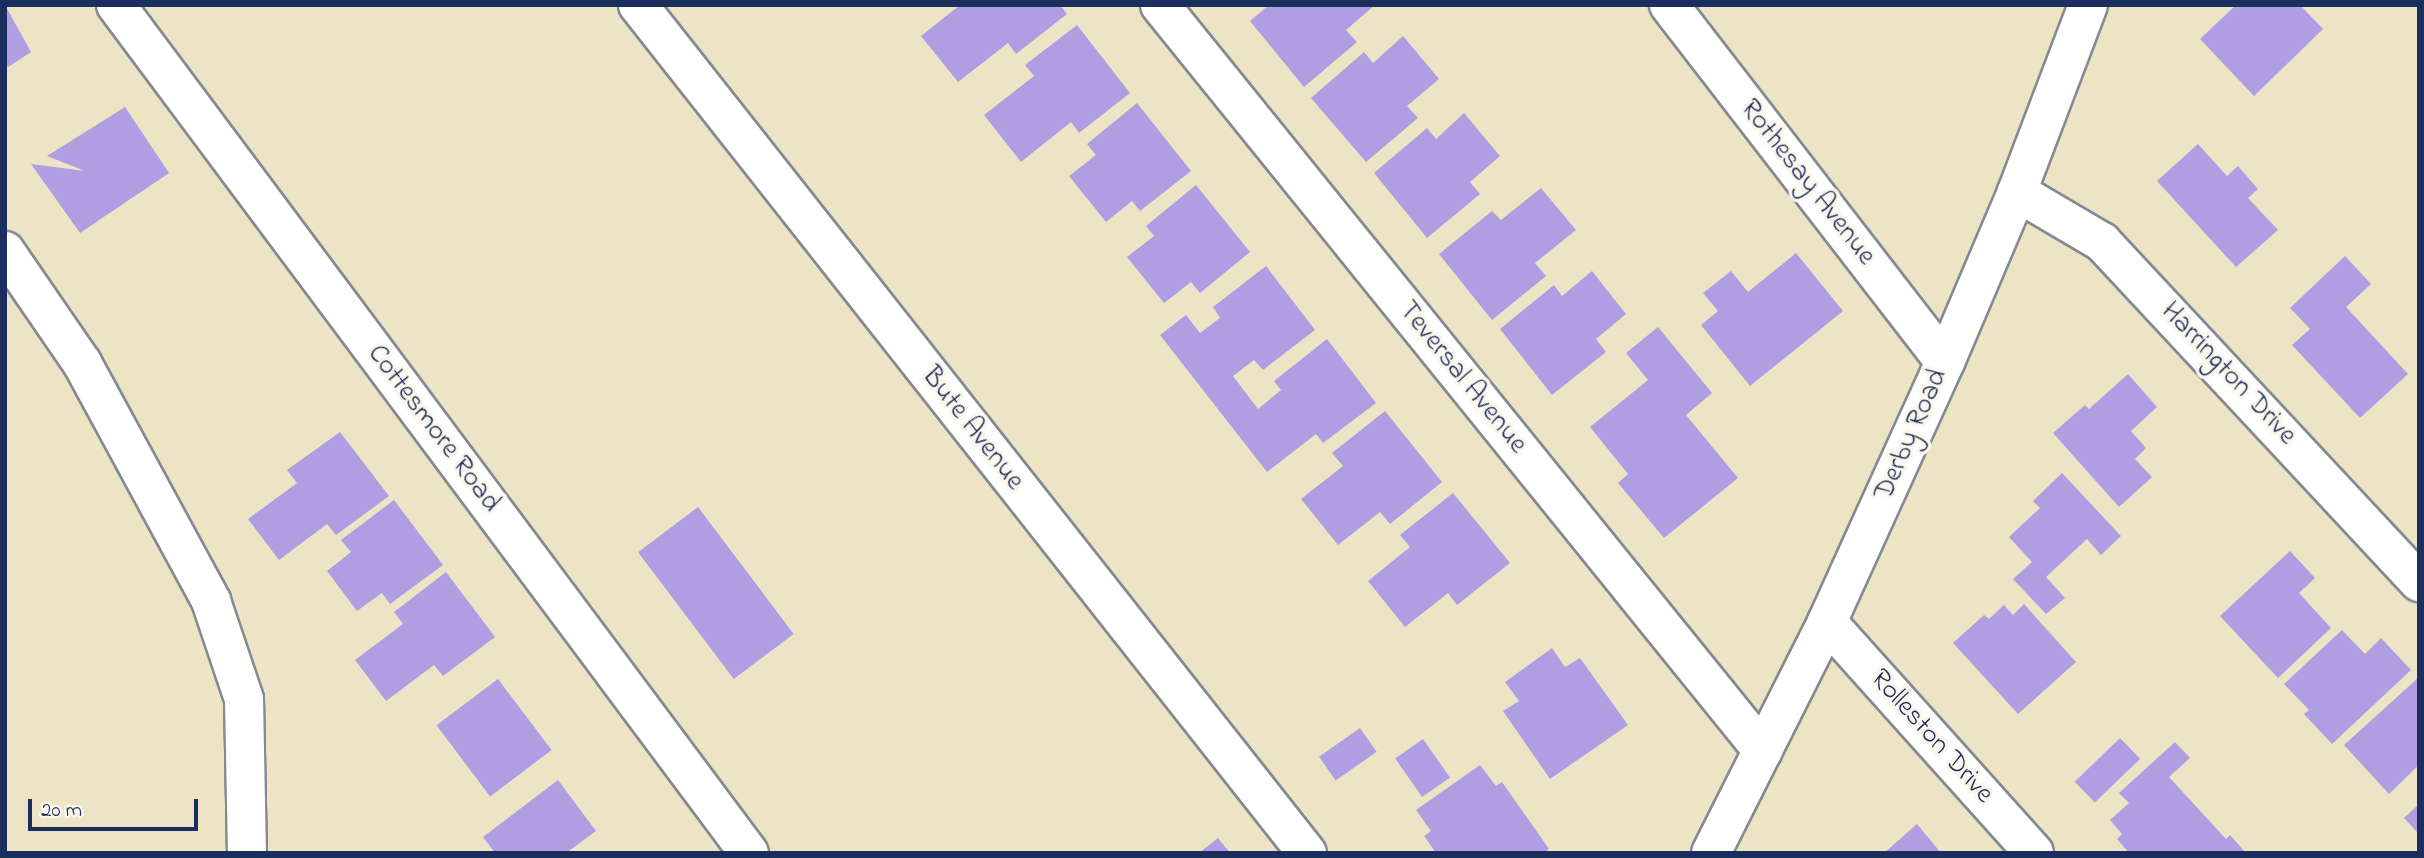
<!DOCTYPE html>
<style>
body{margin:0}
#map{position:relative;width:2424px;height:858px;overflow:hidden;background:#ede4c5;font-family:"Indie Flower",sans-serif}
div>[style]{position:absolute}
.building>*{inset:0;background:#af9fe2;transform-origin:0 0}
.roads{filter:drop-shadow(2px 0 #848a92) drop-shadow(-2px 0 #848a92) drop-shadow(0 2px #848a92) drop-shadow(0 -2px #848a92)}
.minor>*{height:38px;margin:-19px;padding:0 19px;transform-origin:19px;border-radius:19px;background:#fff}
.primary>*{height:38px;margin:-19px;padding:0 19px;transform-origin:19px;border-radius:19px;background:#fff}
span{translate:-50% -50%;white-space:nowrap;text-align:center;line-height:1.15;-webkit-text-stroke:7px #fbf7ec;paint-order:stroke}
.street-label{font-size:28px;color:#1b2f5e}
.frame{position:absolute;inset:0;border:7px solid #1b2f5e;pointer-events:none}
.scale{position:absolute;left:28px;top:799px;width:170px;height:32px;box-sizing:border-box;border:4px solid #1b2f5e;border-top:0;padding-left:9px;font-size:21px;line-height:24px;white-space:nowrap;color:#1b2f5e;-webkit-text-stroke:5px #fbf7ec;paint-order:stroke}
</style>
<div id="map">
<div class="building">
<i style="clip-path:polygon(5px 5px,31px 52px,8px 67px,5px 63px)"></i>
<i style="clip-path:polygon(960px 5px,1060px 5px,1067px 14px,1016px 54px,1008px 43px,958px 82px,921px 36px)"></i>
<i style="clip-path:polygon(1269px 5px,1375px 5px,1346px 30px,1357px 42px,1304px 87px,1250px 21px)"></i>
<i style="clip-path:polygon(2236px 5px,2300px 5px,2323px 29px,2254px 96px,2200px 39px)"></i>
<i style="clip-path:polygon(1077px 25px,1130px 93px,1079px 133px,1071px 122px,1021px 162px,984px 115px,1034px 76px,1025px 65px)"></i>
<i style="clip-path:polygon(1403px 36px,1439px 79px,1407px 106px,1418px 118px,1366px 162px,1311px 98px,1364px 52px,1373px 63px)"></i>
<i style="clip-path:polygon(1137px 103px,1191px 171px,1140px 211px,1132px 201px,1106px 222px,1069px 176px,1096px 155px,1087px 144px)"></i>
<i style="clip-path:polygon(125px 107px,169px 173px,80px 233px,31px 164px,85px 171px,47px 156px)"></i>
<i style="clip-path:polygon(1464px 113px,1500px 156px,1470px 182px,1480px 194px,1427px 238px,1374px 173px,1427px 128px,1436px 139px)"></i>
<i style="clip-path:polygon(2198px 144px,2227px 176px,2238px 166px,2258px 189px,2248px 198px,2278px 230px,2236px 267px,2157px 181px)"></i>
<i style="clip-path:polygon(1196px 185px,1250px 252px,1200px 293px,1191px 282px,1164px 303px,1127px 257px,1154px 236px,1146px 226px)"></i>
<i style="clip-path:polygon(1541px 188px,1576px 230px,1535px 263px,1546px 276px,1492px 320px,1439px 254px,1492px 211px,1501px 220px)"></i>
<i style="clip-path:polygon(1796px 253px,1843px 311px,1750px 386px,1701px 325px,1718px 311px,1703px 293px,1731px 271px,1748px 292px)"></i>
<i style="clip-path:polygon(2345px 256px,2371px 284px,2346px 307px,2408px 374px,2360px 418px,2292px 345px,2310px 329px,2290px 308px)"></i>
<i style="clip-path:polygon(1266px 266px,1315px 330px,1263px 370px,1254px 360px,1233px 376px,1258px 409px,1281px 390px,1274px 381px,1327px 339px,1376px 403px,1323px 443px,1316px 434px,1267px 472px,1160px 335px,1186px 315px,1200px 333px,1220px 318px,1213px 307px)"></i>
<i style="clip-path:polygon(1592px 271px,1626px 314px,1596px 339px,1606px 352px,1552px 395px,1500px 329px,1554px 285px,1562px 296px)"></i>
<i style="clip-path:polygon(1658px 327px,1712px 393px,1686px 415px,1738px 478px,1664px 538px,1618px 483px,1628px 474px,1590px 427px,1648px 380px,1626px 353px)"></i>
<i style="clip-path:polygon(2128px 374px,2157px 407px,2131px 431px,2146px 448px,2135px 459px,2152px 477px,2119px 507px,2053px 433px,2085px 405px,2089px 409px)"></i>
<i style="clip-path:polygon(1385px 411px,1442px 482px,1390px 524px,1380px 512px,1338px 545px,1301px 499px,1343px 466px,1332px 453px)"></i>
<i style="clip-path:polygon(340px 432px,389px 496px,336px 535px,327px 524px,279px 560px,248px 519px,297px 483px,287px 470px)"></i>
<i style="clip-path:polygon(2062px 473px,2121px 536px,2101px 555px,2087px 539px,2046px 577px,2065px 598px,2046px 614px,2013px 579px,2032px 562px,2009px 537px,2040px 508px,2033px 501px)"></i>
<i style="clip-path:polygon(1453px 493px,1510px 563px,1457px 605px,1448px 593px,1405px 627px,1368px 581px,1410px 547px,1400px 535px)"></i>
<i style="clip-path:polygon(394px 500px,443px 565px,390px 604px,382px 593px,357px 611px,327px 571px,351px 552px,341px 540px)"></i>
<i style="left:698px;top:507px;width:159px;height:75px;rotate:53deg"></i>
<i style="clip-path:polygon(2290px 551px,2315px 578px,2299px 593px,2331px 628px,2278px 678px,2220px 616px)"></i>
<i style="clip-path:polygon(446px 572px,495px 637px,443px 676px,434px 665px,386px 701px,355px 660px,403px 624px,394px 612px)"></i>
<i style="clip-path:polygon(2024px 604px,2076px 662px,2018px 714px,1953px 643px,1984px 615px,1989px 619px,2004px 605px,2013px 615px)"></i>
<i style="clip-path:polygon(2342px 630px,2365px 654px,2381px 638px,2411px 670px,2332px 744px,2304px 714px,2309px 710px,2284px 684px)"></i>
<i style="clip-path:polygon(1552px 648px,1565px 667px,1580px 658px,1628px 725px,1550px 779px,1503px 711px,1519px 701px,1505px 682px)"></i>
<i style="clip-path:polygon(2418px 678px,2419px 765px,2389px 794px,2344px 745px)"></i>
<i style="left:498px;top:679px;width:89px;height:77px;rotate:53deg"></i>
<i style="left:1360px;top:728px;width:29px;height:50px;rotate:55deg"></i>
<i style="left:2120px;top:738px;width:29px;height:63px;rotate:46deg"></i>
<i style="left:1423px;top:739px;width:47px;height:34px;rotate:55deg"></i>
<i style="clip-path:polygon(2175px 742px,2190px 758px,2169px 777px,2226px 839px,2230px 835px,2246px 853px,2129px 853px,2117px 839px,2122px 834px,2110px 820px,2129px 803px,2119px 793px)"></i>
<i style="clip-path:polygon(1480px 765px,1496px 786px,1502px 782px,1549px 849px,1543px 853px,1436px 853px,1424px 836px,1431px 831px,1416px 810px)"></i>
<i style="clip-path:polygon(558px 780px,596px 831px,566px 853px,495px 853px,483px 837px)"></i>
<i style="clip-path:polygon(2419px 804px,2419px 830px,2417px 832px,2404px 818px)"></i>
<i style="clip-path:polygon(1917px 824px,1941px 853px,1884px 853px)"></i>
<i style="clip-path:polygon(1218px 838px,1230px 853px,1199px 853px)"></i>
</div>
<div class="roads">
<div class="minor">
<i style="left:116px;top:5px;width:1058px;rotate:53.26deg"></i>
<i style="left:638px;top:5px;width:1080px;rotate:51.73deg"></i>
<i style="left:1160px;top:5px;width:959px;rotate:51.05deg"></i>
<i style="left:1669px;top:5px;width:451px;rotate:52.3deg"></i>
<i style="left:2017px;top:192px;width:99px;rotate:30.5deg"></i>
<i style="left:2102px;top:242px;width:465px;rotate:47deg"></i>
<i style="left:5px;top:251px;width:136px;rotate:55.5deg"></i>
<i style="left:82px;top:363px;width:271px;rotate:61.5deg"></i>
<i style="left:211px;top:601px;width:103px;rotate:71.4deg"></i>
<i style="left:244px;top:699px;width:154px;rotate:88.9deg"></i>
<i style="left:1827px;top:622px;width:310px;rotate:48.1deg"></i>
</div>
<div class="primary">
<i style="left:1711px;top:853px;width:258px;rotate:-63.3deg"></i>
<i style="left:1827px;top:622px;width:286px;rotate:-65.6deg"></i>
<i style="left:1945px;top:362px;width:185px;rotate:-67deg"></i>
<i style="left:2017px;top:192px;width:200px;rotate:-69.2deg"></i>
</div>
</div>
<div class="street-label">
<span style="left:1807px;top:183px;rotate:52deg">Rothesay Avenue</span>
<span style="left:2228px;top:374px;rotate:47deg">Harrington Drive</span>
<span style="left:1462px;top:378px;rotate:51deg">Teversal Avenue</span>
<span style="left:433px;top:429px;rotate:53deg">Cottesmore Road</span>
<span style="left:972px;top:429px;rotate:52deg">Bute Avenue</span>
<span style="left:1912px;top:435px;rotate:-66deg">Derby Road</span>
<span style="left:1931px;top:737px;rotate:48deg">Rolleston Drive</span>
</div>
<div class="frame"></div>
<div class="scale">20 m</div>
</div>
